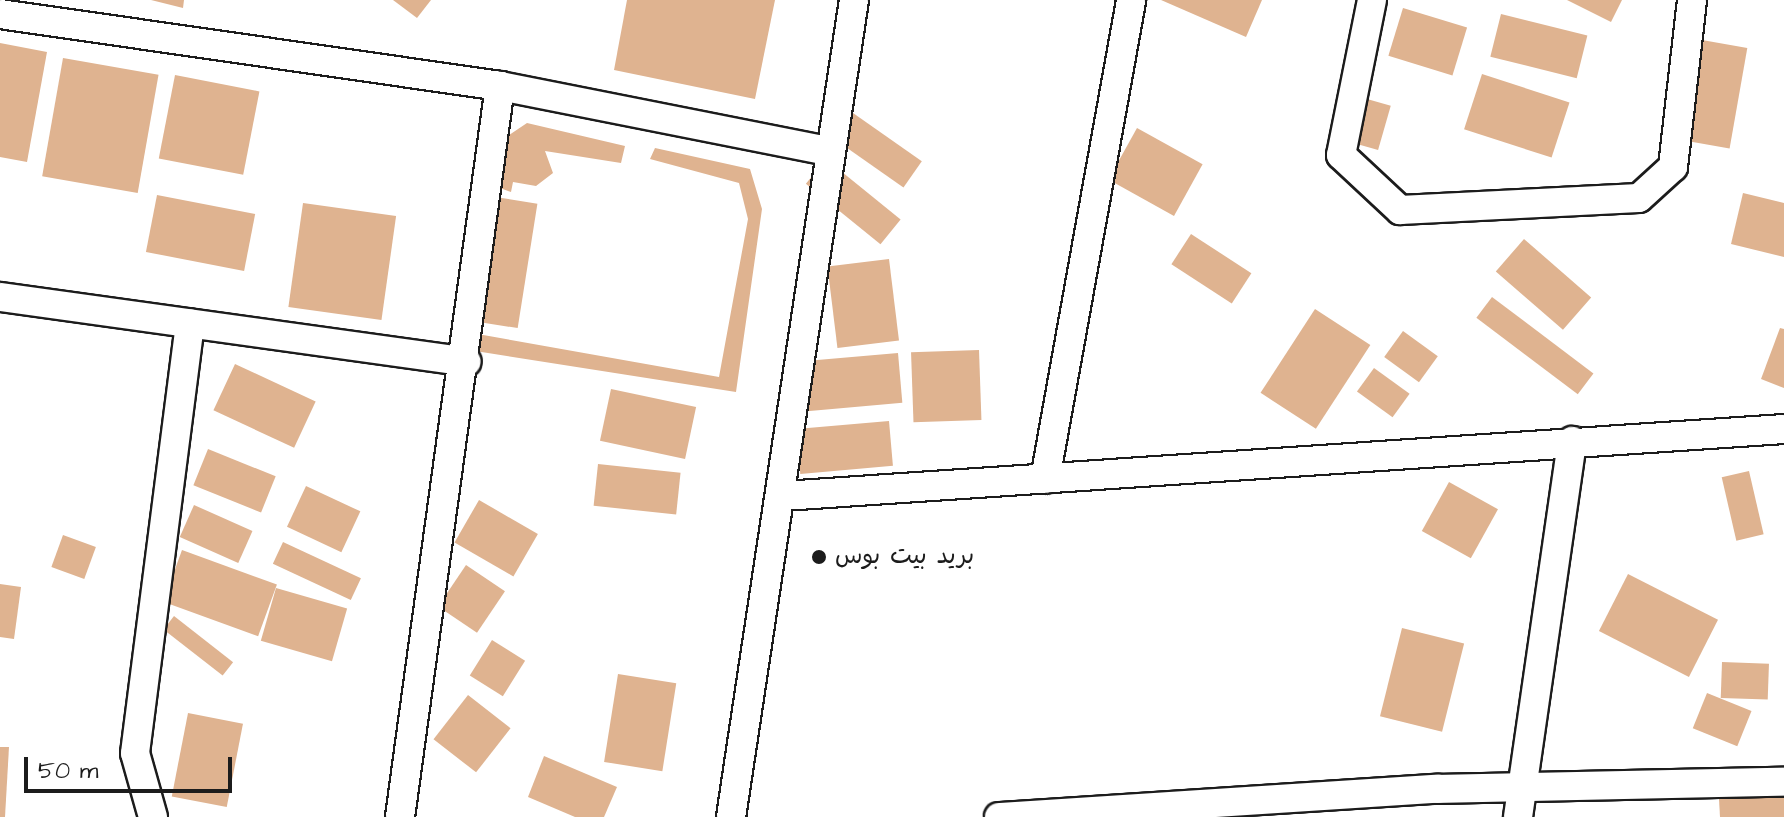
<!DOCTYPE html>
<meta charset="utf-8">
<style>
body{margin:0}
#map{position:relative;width:1784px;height:817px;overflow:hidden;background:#fff;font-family:"Architects Daughter","Playpen Sans Arabic",sans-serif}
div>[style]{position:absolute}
.building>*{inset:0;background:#dfb390;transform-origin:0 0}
.roads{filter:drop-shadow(2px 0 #1c1c1c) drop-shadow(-2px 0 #1c1c1c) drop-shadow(0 2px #1c1c1c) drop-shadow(0 -2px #1c1c1c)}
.street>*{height:28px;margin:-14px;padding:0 14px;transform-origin:14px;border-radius:14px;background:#fff}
.dots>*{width:22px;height:22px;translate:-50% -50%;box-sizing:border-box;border:4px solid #fff;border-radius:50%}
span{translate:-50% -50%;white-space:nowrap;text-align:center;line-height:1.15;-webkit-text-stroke:8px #fff;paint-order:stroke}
.poi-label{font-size:24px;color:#1c1c1c}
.left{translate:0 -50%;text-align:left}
.scale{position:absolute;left:24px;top:757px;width:208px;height:36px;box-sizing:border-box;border:4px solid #1c1c1c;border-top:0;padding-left:10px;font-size:24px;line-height:28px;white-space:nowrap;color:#1c1c1c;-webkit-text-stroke:6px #fff;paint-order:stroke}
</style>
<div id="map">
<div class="building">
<i style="clip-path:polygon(151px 0,184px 0,183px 8px)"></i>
<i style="clip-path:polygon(393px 0,431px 0,417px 18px)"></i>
<i style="clip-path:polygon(627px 0,775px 0,755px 99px,614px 70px)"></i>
<i style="clip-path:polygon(1161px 0,1262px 0,1246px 37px)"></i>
<i style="clip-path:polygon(1567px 0,1622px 0,1611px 22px)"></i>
<i style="left:1403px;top:8px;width:67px;height:50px;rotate:17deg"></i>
<i style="left:1501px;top:14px;width:89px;height:44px;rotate:14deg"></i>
<i style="left:1702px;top:40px;width:46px;height:102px;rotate:10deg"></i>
<i style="clip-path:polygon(0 43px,47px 52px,27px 162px,0 157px)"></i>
<i style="left:63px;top:58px;width:97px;height:120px;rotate:10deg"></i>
<i style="left:1482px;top:74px;width:92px;height:58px;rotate:18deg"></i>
<i style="left:175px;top:75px;width:86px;height:85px;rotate:11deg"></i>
<i style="left:1360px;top:97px;width:32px;height:46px;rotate:16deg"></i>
<i style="left:853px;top:113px;width:84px;height:32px;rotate:35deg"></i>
<i style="clip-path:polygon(527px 123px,625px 146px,621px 163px,545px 151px,553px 173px,536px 186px,513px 182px,511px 192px,487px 183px,487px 150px)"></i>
<i style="left:1137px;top:128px;width:75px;height:59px;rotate:29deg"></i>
<i style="clip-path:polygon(655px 148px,750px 169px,762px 209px,736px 392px,469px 350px,472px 333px,719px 377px,748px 219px,739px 183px,650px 159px)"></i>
<i style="left:826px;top:159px;width:96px;height:32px;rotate:39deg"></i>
<i style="clip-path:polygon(1743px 193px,1784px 203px,1784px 257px,1731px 244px)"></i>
<i style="left:157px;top:195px;width:100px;height:58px;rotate:11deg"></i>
<i style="left:489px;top:196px;width:49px;height:126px;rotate:9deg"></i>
<i style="left:303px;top:203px;width:94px;height:105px;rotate:8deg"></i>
<i style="left:1191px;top:234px;width:72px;height:36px;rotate:33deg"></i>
<i style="left:1524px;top:239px;width:89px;height:43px;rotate:41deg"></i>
<i style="left:889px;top:259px;width:82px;height:62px;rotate:83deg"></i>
<i style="left:1492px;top:297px;width:127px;height:26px;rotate:37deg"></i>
<i style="left:1315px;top:309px;width:66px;height:100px;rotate:33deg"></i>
<i style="clip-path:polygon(1780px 328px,1784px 329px,1784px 388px,1761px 379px)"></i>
<i style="left:1403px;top:331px;width:43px;height:32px;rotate:36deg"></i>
<i style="left:979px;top:350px;width:70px;height:68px;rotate:88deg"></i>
<i style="left:898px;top:353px;width:50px;height:107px;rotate:85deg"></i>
<i style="left:235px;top:364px;width:89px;height:51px;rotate:25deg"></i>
<i style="left:1374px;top:368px;width:44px;height:29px;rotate:36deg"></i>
<i style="left:611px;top:389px;width:87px;height:53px;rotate:12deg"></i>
<i style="left:889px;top:421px;width:45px;height:93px;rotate:85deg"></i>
<i style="left:208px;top:449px;width:73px;height:39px;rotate:22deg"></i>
<i style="left:598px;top:464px;width:83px;height:42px;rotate:6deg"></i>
<i style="left:1749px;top:471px;width:65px;height:28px;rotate:77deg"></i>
<i style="left:1449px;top:482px;width:56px;height:56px;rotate:29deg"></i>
<i style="left:306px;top:486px;width:60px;height:45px;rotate:25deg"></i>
<i style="left:479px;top:500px;width:68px;height:49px;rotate:30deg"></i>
<i style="left:194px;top:505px;width:64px;height:35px;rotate:24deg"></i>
<i style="left:63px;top:535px;width:35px;height:34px;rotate:20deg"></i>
<i style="left:283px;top:542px;width:86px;height:24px;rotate:25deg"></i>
<i style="left:182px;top:550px;width:101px;height:55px;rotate:20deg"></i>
<i style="left:466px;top:565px;width:47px;height:50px;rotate:34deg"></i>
<i style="left:1628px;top:574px;width:101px;height:64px;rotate:27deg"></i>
<i style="clip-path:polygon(0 584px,21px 587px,14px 639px,0 637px)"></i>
<i style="left:276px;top:588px;width:74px;height:55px;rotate:16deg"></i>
<i style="left:174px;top:616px;width:75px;height:17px;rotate:38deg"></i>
<i style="left:1402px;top:628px;width:64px;height:91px;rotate:14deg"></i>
<i style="left:492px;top:640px;width:39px;height:42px;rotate:32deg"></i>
<i style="left:1722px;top:662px;width:47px;height:36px;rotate:2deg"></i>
<i style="left:618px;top:674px;width:59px;height:89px;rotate:9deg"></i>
<i style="left:1707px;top:693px;width:48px;height:38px;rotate:22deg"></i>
<i style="left:468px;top:695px;width:54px;height:56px;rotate:38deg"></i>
<i style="left:188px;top:713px;width:56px;height:85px;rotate:11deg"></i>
<i style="clip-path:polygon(0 747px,9px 747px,5px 817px,0 817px)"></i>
<i style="clip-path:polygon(544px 756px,617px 787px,604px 817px,575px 817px,528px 797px)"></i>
<i style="clip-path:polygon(1784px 794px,1784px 817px,1720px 817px,1719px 799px)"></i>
</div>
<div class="roads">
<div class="street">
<i style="left:1372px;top:0;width:158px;rotate:101.3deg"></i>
<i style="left:1341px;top:155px;width:81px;rotate:43deg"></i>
<i style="left:1400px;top:210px;width:239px;rotate:-2.9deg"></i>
<i style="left:1639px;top:198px;width:46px;rotate:-42.4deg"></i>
<i style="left:1673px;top:167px;width:168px;rotate:-83.5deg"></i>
<i style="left:0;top:14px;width:505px;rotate:8.19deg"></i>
<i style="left:500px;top:86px;width:333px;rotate:11.2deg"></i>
<i style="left:0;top:297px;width:471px;rotate:7.9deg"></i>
<i style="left:1045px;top:479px;width:487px;rotate:-79.8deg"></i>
<i style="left:783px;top:496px;width:1003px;rotate:-3.83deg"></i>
<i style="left:153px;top:817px;width:66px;rotate:-105.7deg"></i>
<i style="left:135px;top:753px;width:433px;rotate:-82.7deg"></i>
<i style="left:400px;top:817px;width:738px;rotate:-82.21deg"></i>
<i style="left:731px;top:817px;width:826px;rotate:-81.44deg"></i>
<i style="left:999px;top:817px;width:439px;rotate:-3.7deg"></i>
<i style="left:1437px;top:789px;width:347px;rotate:-1.2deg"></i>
<i style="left:1518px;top:817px;width:380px;rotate:-81.8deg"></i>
</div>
</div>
<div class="dots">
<i style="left:819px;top:557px;background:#1c1c1c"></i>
</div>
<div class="poi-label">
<span class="left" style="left:835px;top:557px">بريد بيت بوس</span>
</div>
<div class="scale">50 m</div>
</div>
